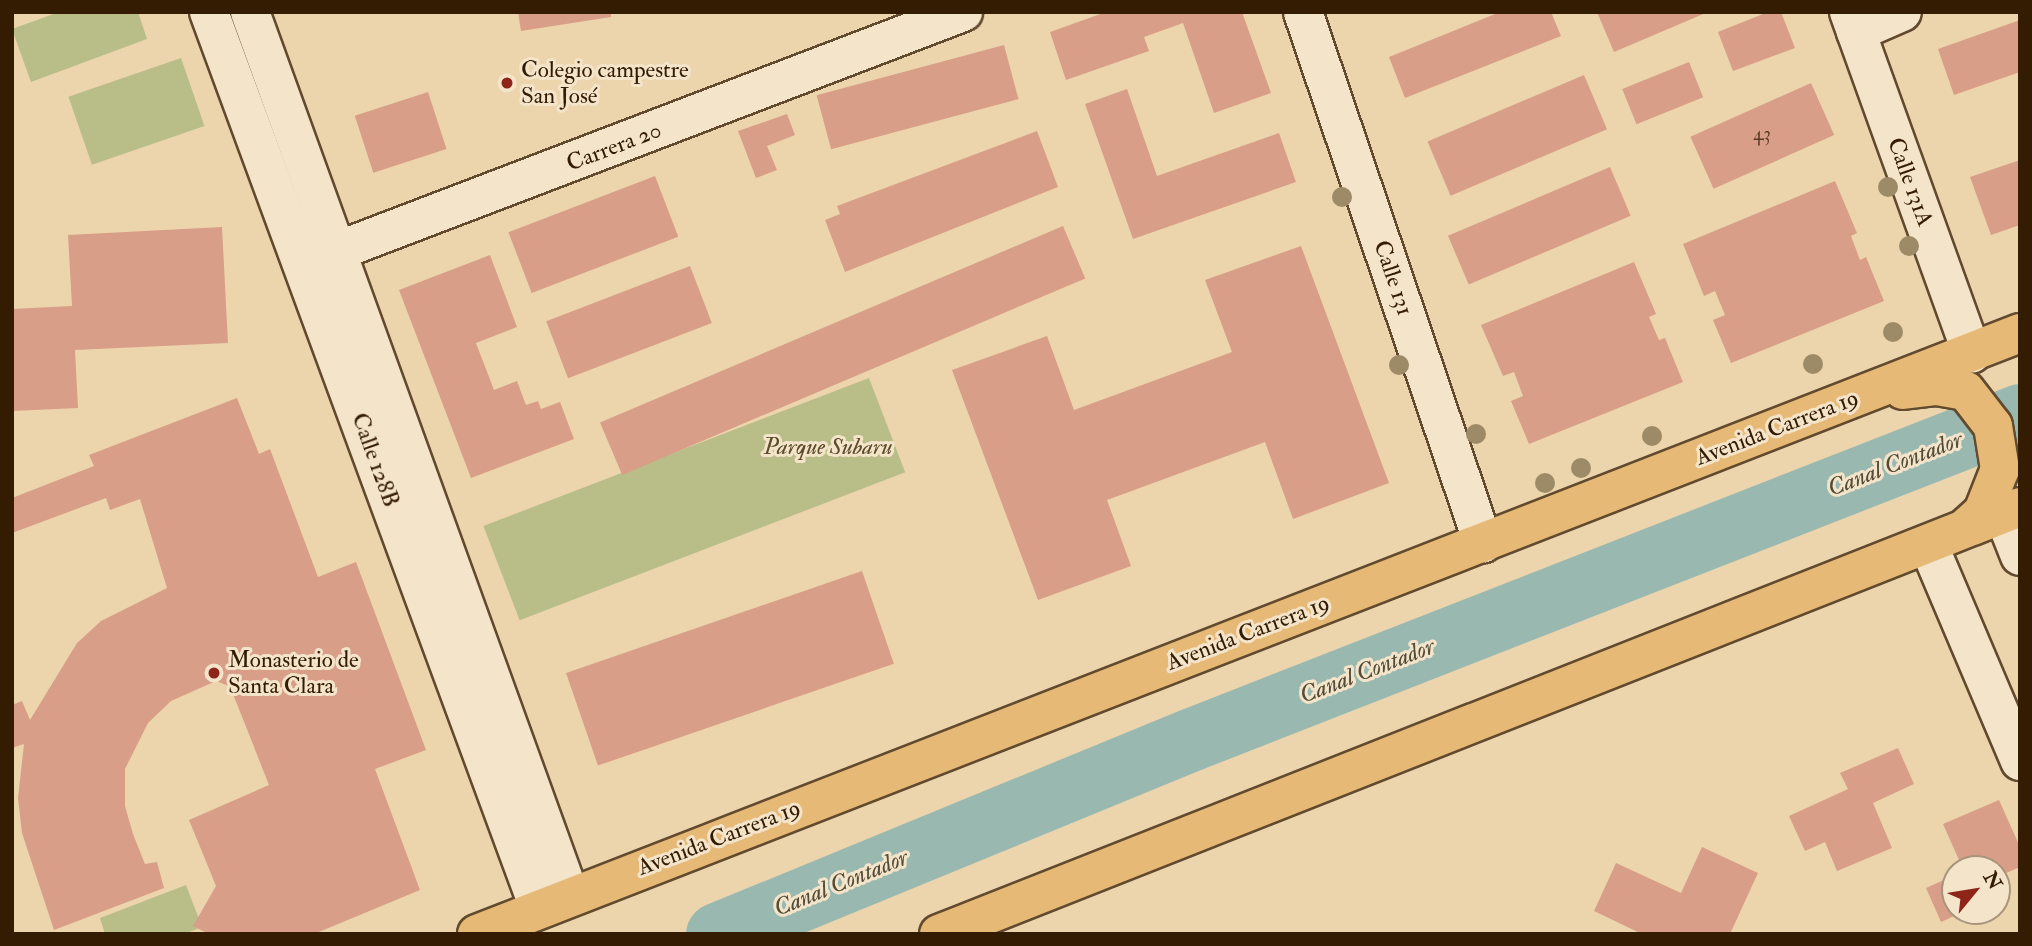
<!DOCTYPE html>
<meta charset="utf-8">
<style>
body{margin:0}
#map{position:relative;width:2032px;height:946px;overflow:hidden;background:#ecd5ad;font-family:"IM FELL Double Pica",serif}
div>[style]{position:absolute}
.green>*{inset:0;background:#b9bd88;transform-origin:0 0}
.river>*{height:63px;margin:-31.5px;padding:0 31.5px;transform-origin:31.5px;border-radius:31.5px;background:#99b8b0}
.building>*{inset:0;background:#d89e88;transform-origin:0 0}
.roads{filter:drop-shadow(2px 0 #624a2e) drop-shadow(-2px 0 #624a2e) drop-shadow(0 2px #624a2e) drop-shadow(0 -2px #624a2e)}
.minor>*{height:38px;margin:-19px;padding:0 19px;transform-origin:19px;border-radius:19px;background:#f3e4ca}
.major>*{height:38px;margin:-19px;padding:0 19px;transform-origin:19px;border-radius:19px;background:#e6ba76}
.trees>*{width:20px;height:20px;margin:-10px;border-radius:50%;background:#9d8a66}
.dots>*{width:19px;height:19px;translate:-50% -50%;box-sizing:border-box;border:4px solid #f3e4ca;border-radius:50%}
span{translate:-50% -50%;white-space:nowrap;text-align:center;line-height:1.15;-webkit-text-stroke:6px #f3e4ca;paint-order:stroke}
.number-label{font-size:19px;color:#5d3c24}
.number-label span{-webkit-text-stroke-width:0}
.poi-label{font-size:23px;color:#341c03}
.left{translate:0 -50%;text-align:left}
.street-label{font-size:23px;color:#341c03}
.park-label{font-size:23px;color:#5c4c2b;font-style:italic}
.water-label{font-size:24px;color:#524b37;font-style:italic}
.frame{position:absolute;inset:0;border:14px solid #341c03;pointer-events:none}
.north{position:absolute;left:1941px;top:855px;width:70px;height:70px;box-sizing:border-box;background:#f3e4ca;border:2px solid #a7947a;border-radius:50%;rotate:60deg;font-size:19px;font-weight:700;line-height:28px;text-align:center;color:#341c03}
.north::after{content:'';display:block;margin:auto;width:24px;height:32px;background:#8f2418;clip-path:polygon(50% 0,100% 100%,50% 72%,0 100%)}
</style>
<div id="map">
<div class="green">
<i style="clip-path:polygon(59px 12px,138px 12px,147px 39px,31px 82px,12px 29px)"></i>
<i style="left:181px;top:58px;width:72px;height:119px;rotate:71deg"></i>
<i style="left:869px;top:378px;width:101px;height:413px;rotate:69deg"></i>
<i style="clip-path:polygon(186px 885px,202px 927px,184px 934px,105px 934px,100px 918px)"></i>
</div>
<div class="river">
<i style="left:717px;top:934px;width:513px;rotate:-22.32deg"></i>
<i style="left:1192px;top:739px;width:889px;rotate:-21.37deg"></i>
</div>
<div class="building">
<i style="clip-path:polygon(518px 12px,611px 12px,611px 17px,521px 31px)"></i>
<i style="clip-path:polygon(1106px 12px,1242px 12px,1271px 93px,1214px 113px,1183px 23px,1144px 37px,1149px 51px,1066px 80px,1050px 32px)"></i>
<i style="clip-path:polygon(1500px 12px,1551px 12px,1561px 36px,1405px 98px,1389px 57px)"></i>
<i style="clip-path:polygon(1597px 12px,1708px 12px,1614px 52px)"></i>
<i style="clip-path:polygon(1768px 12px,1781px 12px,1795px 48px,1733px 71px,1718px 32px)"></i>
<i style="clip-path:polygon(2020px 20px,2020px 72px,1954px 95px,1938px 49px)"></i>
<i style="left:1004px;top:45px;width:56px;height:194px;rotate:75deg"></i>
<i style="left:1689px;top:62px;width:38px;height:72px;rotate:68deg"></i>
<i style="left:1584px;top:75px;width:59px;height:170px;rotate:67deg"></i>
<i style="left:1811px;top:83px;width:57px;height:132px;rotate:66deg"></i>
<i style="clip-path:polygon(1127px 89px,1157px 176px,1279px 133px,1296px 182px,1133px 239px,1085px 104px)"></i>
<i style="left:428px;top:92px;width:60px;height:77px;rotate:72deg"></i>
<i style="clip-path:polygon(787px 114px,795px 135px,767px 146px,777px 170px,756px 178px,738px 131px)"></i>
<i style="clip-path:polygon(1037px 131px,1058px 187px,845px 272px,825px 220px,840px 214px,837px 206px)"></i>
<i style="clip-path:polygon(2020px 160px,2020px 225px,1991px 235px,1970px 177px)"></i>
<i style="left:1610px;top:167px;width:53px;height:176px;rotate:67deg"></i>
<i style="left:655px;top:176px;width:65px;height:157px;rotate:69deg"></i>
<i style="clip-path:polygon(1835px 181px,1857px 233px,1851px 236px,1860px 260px,1866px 257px,1884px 301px,1731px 363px,1713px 320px,1725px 315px,1715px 291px,1704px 296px,1683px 244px)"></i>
<i style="left:1063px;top:226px;width:57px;height:503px;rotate:67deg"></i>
<i style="clip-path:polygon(222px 227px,228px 343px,75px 350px,78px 408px,12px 411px,12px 309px,72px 306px,68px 235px)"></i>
<i style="clip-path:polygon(1301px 246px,1389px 483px,1293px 519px,1265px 442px,1107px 500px,1131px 566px,1038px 600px,952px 370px,1047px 336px,1074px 410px,1232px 352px,1205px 280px)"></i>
<i style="clip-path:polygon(490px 255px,517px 327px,476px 343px,494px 390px,517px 381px,526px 405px,538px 401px,541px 409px,560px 402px,574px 439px,471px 478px,399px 290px)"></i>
<i style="clip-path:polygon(1634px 262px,1656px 314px,1649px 317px,1659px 340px,1665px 338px,1683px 382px,1529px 444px,1511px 401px,1523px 396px,1514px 372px,1503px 376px,1481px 325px)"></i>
<i style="left:690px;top:266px;width:61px;height:154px;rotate:69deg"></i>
<i style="clip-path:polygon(237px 398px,259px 454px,270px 449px,318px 577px,356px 562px,426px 750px,375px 769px,420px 890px,314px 934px,209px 934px,193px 926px,216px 886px,189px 820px,269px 785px,235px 699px,229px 686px,216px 681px,171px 701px,148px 723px,125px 769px,125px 806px,133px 834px,145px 864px,157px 862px,164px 888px,54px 930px,22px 833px,18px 798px,24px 744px,12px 748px,12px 705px,22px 701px,30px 720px,77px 643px,101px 621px,167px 588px,140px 499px,110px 510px,106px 498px,12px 533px,12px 498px,94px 466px,89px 455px)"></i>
<i style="left:862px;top:571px;width:98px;height:313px;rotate:71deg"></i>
<i style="clip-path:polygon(1898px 748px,1914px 784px,1873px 803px,1892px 848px,1837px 871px,1825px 842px,1805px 851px,1789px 816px,1848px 789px,1840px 773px)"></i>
<i style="clip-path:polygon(1999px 800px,2020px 847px,2020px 867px,1997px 877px,1997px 869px,1963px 869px,1943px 824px)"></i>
<i style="clip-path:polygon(1702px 847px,1758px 873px,1730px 934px,1642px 934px,1594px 911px,1616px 863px,1681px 893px)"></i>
<i style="clip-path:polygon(1955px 875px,1955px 911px,1965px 911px,1941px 922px,1926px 888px)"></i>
</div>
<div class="roads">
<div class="minor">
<i style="left:209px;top:12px;width:955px;rotate:69.78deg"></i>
<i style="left:250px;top:12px;width:940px;rotate:70.1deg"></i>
<i style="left:1303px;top:12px;width:561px;rotate:71.27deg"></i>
<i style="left:1849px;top:12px;width:363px;rotate:70.2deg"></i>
<i style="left:1856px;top:32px;width:50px;rotate:-23.5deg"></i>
<i style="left:311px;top:261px;width:698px;rotate:-20.9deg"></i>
<i style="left:2003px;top:513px;width:46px;rotate:68.4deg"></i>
<i style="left:1928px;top:544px;width:236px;rotate:67deg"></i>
</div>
<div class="major">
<i style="left:1903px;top:390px;width:34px;rotate:-7deg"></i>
<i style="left:1937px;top:386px;width:29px;rotate:10deg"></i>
<i style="left:1966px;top:391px;width:44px;rotate:52.4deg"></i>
<i style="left:1993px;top:426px;width:44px;rotate:80.8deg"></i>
<i style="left:2000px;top:469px;width:46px;rotate:111.6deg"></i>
<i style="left:1983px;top:512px;width:24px;rotate:138deg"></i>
<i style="left:477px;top:934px;width:1656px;rotate:-21.28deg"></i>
<i style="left:939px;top:934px;width:1162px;rotate:-21.55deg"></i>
</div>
</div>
<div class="trees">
<i style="left:1888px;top:187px"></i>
<i style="left:1342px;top:197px"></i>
<i style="left:1909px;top:246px"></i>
<i style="left:1893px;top:332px"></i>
<i style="left:1813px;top:364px"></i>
<i style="left:1399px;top:365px"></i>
<i style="left:1476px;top:434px"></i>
<i style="left:1652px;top:436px"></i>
<i style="left:1581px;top:468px"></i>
<i style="left:1545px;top:483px"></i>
</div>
<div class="dots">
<i style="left:507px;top:83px;background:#8f2418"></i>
<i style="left:214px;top:673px;background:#8f2418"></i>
</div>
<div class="number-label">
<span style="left:1762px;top:135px">43</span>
</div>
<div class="poi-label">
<span class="left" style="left:521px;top:83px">Colegio campestre<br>San José</span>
<span class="left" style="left:228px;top:673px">Monasterio de<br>Santa Clara</span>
</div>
<div class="street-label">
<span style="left:614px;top:147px;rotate:-21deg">Carrera 20</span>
<span style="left:1910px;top:182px;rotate:70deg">Calle 131A</span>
<span style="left:1393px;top:278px;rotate:71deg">Calle 131</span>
<span style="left:1777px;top:428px;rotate:-21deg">Avenida Carrera 19</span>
<span style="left:375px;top:460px;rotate:70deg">Calle 128B</span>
<span style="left:1248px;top:633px;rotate:-21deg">Avenida Carrera 19</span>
<span style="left:719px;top:838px;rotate:-21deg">Avenida Carrera 19</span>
</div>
<div class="park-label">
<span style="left:828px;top:447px">Parque Subaru</span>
</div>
<div class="water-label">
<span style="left:1895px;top:464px;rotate:-21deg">Canal Contador</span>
<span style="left:1367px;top:671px;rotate:-21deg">Canal Contador</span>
<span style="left:841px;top:883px;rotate:-22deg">Canal Contador</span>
</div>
<div class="frame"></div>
<div class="north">N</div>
</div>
